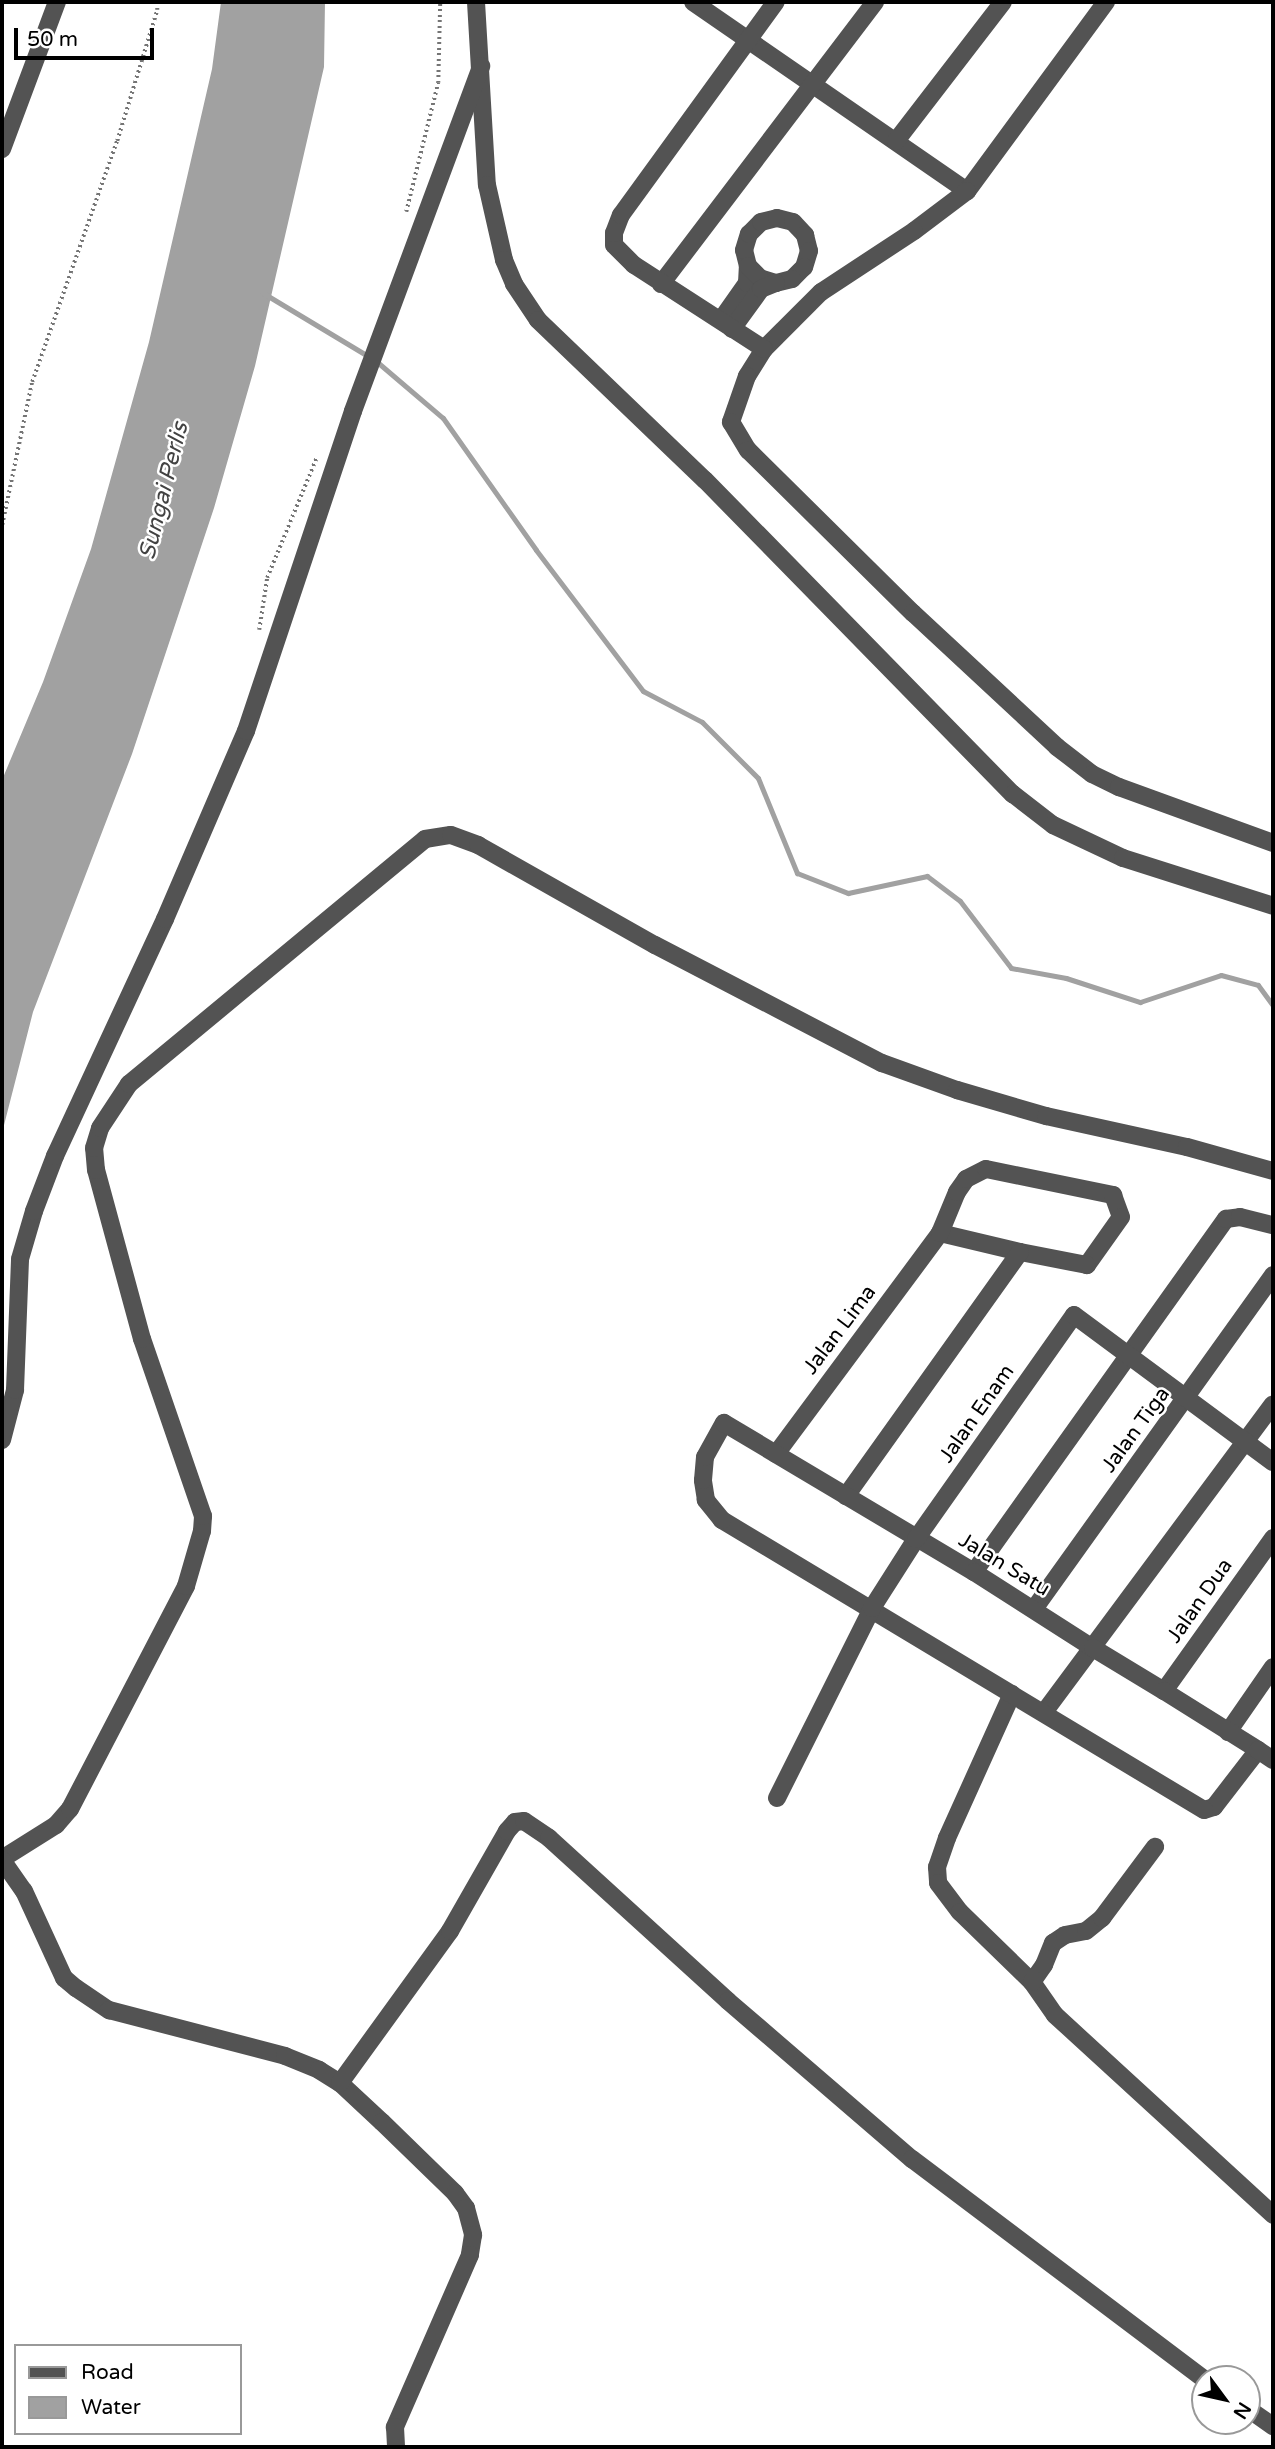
<!DOCTYPE html>
<style>
body{margin:0}
#map{position:relative;width:1275px;height:2449px;overflow:hidden;background:#fff;font-family:"Varela Round",sans-serif}
div>[style]{position:absolute}
.water>*{inset:0;background:#a1a1a1}
.stream>*{height:5px;margin:-2.5px;padding:0 2.5px;transform-origin:2.5px;border-radius:2.5px;background:#a1a1a1}
.path>*{height:3.5px;margin-top:-1.75px;transform-origin:0;background:repeating-linear-gradient(90deg,#757575 0 2px,transparent 0 5.5px)}
.minor>*{height:18px;margin:-9px;padding:0 9px;transform-origin:9px;border-radius:9px;background:#535353}
span{translate:-50% -50%;white-space:nowrap;text-align:center;line-height:1.15;-webkit-text-stroke:5px #fff;paint-order:stroke}
.street-label{font-size:21px;color:#000}
.water-label{font-size:23px;color:#424242;font-style:italic}
.frame{position:absolute;inset:0;border:4px solid #000;pointer-events:none}
.legend{position:absolute;left:14px;top:2344px;width:228px;height:91px;box-sizing:border-box;background:#fff;border:2px solid #999;margin:0;padding:9px 12px;list-style:none;font-size:21px;color:#000}
.legend li{display:flex;align-items:center;gap:14px;height:35px}
.legend b{width:35px;border:2px solid #999}
.north{position:absolute;left:1191px;top:2365px;width:70px;height:70px;box-sizing:border-box;background:#fff;border:2px solid #999;border-radius:50%;rotate:123deg;font-size:19px;font-weight:700;line-height:28px;text-align:center;color:#000}
.north::after{content:'';display:block;margin:auto;width:24px;height:32px;background:#000;clip-path:polygon(50% 0,100% 100%,50% 72%,0 100%)}
.scale{position:absolute;left:14px;top:28px;width:140px;height:32px;box-sizing:border-box;border:4px solid #000;border-top:0;padding-left:9px;font-size:21px;line-height:24px;white-space:nowrap;color:#000;-webkit-text-stroke:5px #fff;paint-order:stroke}
</style>
<div id="map">
<div class="water">
<i style="clip-path:polygon(221px 2px,325px 2px,324px 67px,255px 366px,214px 508px,132px 754px,33px 1012px,2px 1133px,2px 780px,43px 682px,91px 549px,149px 342px,212px 69px)"></i>
</div>
<div class="stream">
<i style="left:263px;top:293px;width:132px;rotate:31deg"></i>
<i style="left:376px;top:361px;width:88px;rotate:40.4deg"></i>
<i style="left:443px;top:418px;width:161px;rotate:54.8deg"></i>
<i style="left:536px;top:550px;width:177px;rotate:52.8deg"></i>
<i style="left:643px;top:691px;width:67px;rotate:27.7deg"></i>
<i style="left:702px;top:722px;width:79px;rotate:45deg"></i>
<i style="left:758px;top:778px;width:103px;rotate:67.7deg"></i>
<i style="left:797px;top:873px;width:55px;rotate:21.4deg"></i>
<i style="left:848px;top:893px;width:81px;rotate:-12.1deg"></i>
<i style="left:927px;top:876px;width:41px;rotate:37.1deg"></i>
<i style="left:960px;top:901px;width:84px;rotate:52.7deg"></i>
<i style="left:1011px;top:968px;width:56px;rotate:10.3deg"></i>
<i style="left:1066px;top:978px;width:78px;rotate:18deg"></i>
<i style="left:1140px;top:1002px;width:85px;rotate:-18.4deg"></i>
<i style="left:1221px;top:975px;width:38px;rotate:15deg"></i>
<i style="left:1258px;top:985px;width:26px;rotate:54deg"></i>
</div>
<div class="path">
<i style="left:406px;top:212px;width:133px;rotate:-76.1deg"></i>
<i style="left:438px;top:83px;width:81px;rotate:-88.6deg"></i>
<i style="left:2px;top:525px;width:146px;rotate:-78.2deg"></i>
<i style="left:32px;top:382px;width:256px;rotate:-70.6deg"></i>
<i style="left:117px;top:141px;width:137px;rotate:-73deg"></i>
<i style="left:157px;top:10px;width:8px;rotate:-90deg"></i>
<i style="left:259px;top:630px;width:53px;rotate:-81.3deg"></i>
<i style="left:267px;top:578px;width:129px;rotate:-67.6deg"></i>
</div>
<div class="minor">
<i style="left:476px;top:2px;width:183px;rotate:86.6deg"></i>
<i style="left:487px;top:185px;width:77px;rotate:77.2deg"></i>
<i style="left:504px;top:260px;width:26px;rotate:67deg"></i>
<i style="left:514px;top:284px;width:43px;rotate:56.3deg"></i>
<i style="left:538px;top:320px;width:231px;rotate:43.8deg"></i>
<i style="left:705px;top:480px;width:440px;rotate:45.6deg"></i>
<i style="left:1013px;top:794px;width:51px;rotate:37.8deg"></i>
<i style="left:1053px;top:825px;width:77px;rotate:25.2deg"></i>
<i style="left:1123px;top:858px;width:157px;rotate:17.7deg"></i>
<i style="left:693px;top:2px;width:333px;rotate:34.6deg"></i>
<i style="left:1106px;top:2px;width:235px;rotate:126.3deg"></i>
<i style="left:967px;top:191px;width:66px;rotate:143deg"></i>
<i style="left:914px;top:231px;width:111px;rotate:146.7deg"></i>
<i style="left:821px;top:292px;width:81px;rotate:135deg"></i>
<i style="left:764px;top:349px;width:32px;rotate:122deg"></i>
<i style="left:747px;top:376px;width:49px;rotate:109.2deg"></i>
<i style="left:731px;top:422px;width:33px;rotate:59deg"></i>
<i style="left:748px;top:450px;width:232px;rotate:44.7deg"></i>
<i style="left:913px;top:613px;width:197px;rotate:42.9deg"></i>
<i style="left:1057px;top:747px;width:44px;rotate:37.6deg"></i>
<i style="left:1092px;top:774px;width:30px;rotate:26deg"></i>
<i style="left:1119px;top:787px;width:164px;rotate:20deg"></i>
<i style="left:896px;top:141px;width:175px;rotate:-52.4deg"></i>
<i style="left:2px;top:149px;width:157px;rotate:-69.5deg"></i>
<i style="left:661px;top:284px;width:354px;rotate:-52.8deg"></i>
<i style="left:721px;top:320px;width:45px;rotate:-54.9deg"></i>
<i style="left:747px;top:283px;width:17px;rotate:-87deg"></i>
<i style="left:748px;top:266px;width:16px;rotate:-104deg"></i>
<i style="left:744px;top:250px;width:17px;rotate:-73deg"></i>
<i style="left:749px;top:234px;width:17px;rotate:-45deg"></i>
<i style="left:761px;top:222px;width:16px;rotate:-14deg"></i>
<i style="left:777px;top:218px;width:16px;rotate:14deg"></i>
<i style="left:793px;top:222px;width:18px;rotate:47deg"></i>
<i style="left:805px;top:235px;width:16px;rotate:76deg"></i>
<i style="left:809px;top:251px;width:17px;rotate:107deg"></i>
<i style="left:804px;top:267px;width:17px;rotate:135deg"></i>
<i style="left:792px;top:279px;width:16px;rotate:166deg"></i>
<i style="left:776px;top:283px;width:17px;rotate:-163deg"></i>
<i style="left:760px;top:278px;width:17px;rotate:-135deg"></i>
<i style="left:732px;top:329px;width:49px;rotate:-54.1deg"></i>
<i style="left:761px;top:289px;width:16px;rotate:-22deg"></i>
<i style="left:764px;top:349px;width:155px;rotate:-147.1deg"></i>
<i style="left:634px;top:265px;width:28px;rotate:-135deg"></i>
<i style="left:614px;top:245px;width:12px;rotate:-90deg"></i>
<i style="left:614px;top:233px;width:19px;rotate:-69deg"></i>
<i style="left:621px;top:215px;width:263px;rotate:-54deg"></i>
<i style="left:940px;top:1233px;width:82px;rotate:13.4deg"></i>
<i style="left:2px;top:1440px;width:52px;rotate:-75.4deg"></i>
<i style="left:15px;top:1390px;width:131px;rotate:-87.8deg"></i>
<i style="left:20px;top:1259px;width:50px;rotate:-73.7deg"></i>
<i style="left:34px;top:1211px;width:59px;rotate:-69.1deg"></i>
<i style="left:55px;top:1156px;width:261px;rotate:-65.1deg"></i>
<i style="left:165px;top:919px;width:205px;rotate:-66.7deg"></i>
<i style="left:246px;top:731px;width:337px;rotate:-71.5deg"></i>
<i style="left:353px;top:411px;width:368px;rotate:-69.6deg"></i>
<i style="left:776px;top:1454px;width:275px;rotate:-53.4deg"></i>
<i style="left:940px;top:1233px;width:44px;rotate:-67.5deg"></i>
<i style="left:957px;top:1192px;width:16px;rotate:-55deg"></i>
<i style="left:966px;top:1179px;width:22px;rotate:-27deg"></i>
<i style="left:986px;top:1169px;width:130px;rotate:11.6deg"></i>
<i style="left:1113px;top:1195px;width:23px;rotate:70deg"></i>
<i style="left:1121px;top:1217px;width:59px;rotate:125.3deg"></i>
<i style="left:1087px;top:1265px;width:68px;rotate:-169deg"></i>
<i style="left:1020px;top:1252px;width:300px;rotate:125.5deg"></i>
<i style="left:974px;top:1572px;width:434px;rotate:-54.5deg"></i>
<i style="left:1226px;top:1219px;width:14px;rotate:-8deg"></i>
<i style="left:1240px;top:1217px;width:34px;rotate:14deg"></i>
<i style="left:1034px;top:1609px;width:411px;rotate:-54.4deg"></i>
<i style="left:1164px;top:1691px;width:188px;rotate:-54.5deg"></i>
<i style="left:1012px;top:1694px;width:158px;rotate:114.3deg"></i>
<i style="left:947px;top:1838px;width:31px;rotate:109deg"></i>
<i style="left:937px;top:1867px;width:16px;rotate:86deg"></i>
<i style="left:938px;top:1883px;width:36px;rotate:53deg"></i>
<i style="left:960px;top:1912px;width:100px;rotate:44.2deg"></i>
<i style="left:1032px;top:1982px;width:40px;rotate:55.1deg"></i>
<i style="left:1055px;top:2015px;width:296px;rotate:42.5deg"></i>
<i style="left:1045px;top:1711px;width:382px;rotate:-53.4deg"></i>
<i style="left:1228px;top:1732px;width:79px;rotate:-55.3deg"></i>
<i style="left:1258px;top:1750px;width:72px;rotate:127.7deg"></i>
<i style="left:1214px;top:1807px;width:10px;rotate:163deg"></i>
<i style="left:1204px;top:1810px;width:563px;rotate:-148.97deg"></i>
<i style="left:722px;top:1520px;width:26px;rotate:-129deg"></i>
<i style="left:706px;top:1500px;width:20px;rotate:-99deg"></i>
<i style="left:703px;top:1480px;width:23px;rotate:-85deg"></i>
<i style="left:705px;top:1457px;width:39px;rotate:-61deg"></i>
<i style="left:724px;top:1423px;width:291px;rotate:30.8deg"></i>
<i style="left:974px;top:1572px;width:141px;rotate:32.6deg"></i>
<i style="left:1093px;top:1648px;width:83px;rotate:31.2deg"></i>
<i style="left:1164px;top:1691px;width:111px;rotate:32.1deg"></i>
<i style="left:1258px;top:1750px;width:18px;rotate:34deg"></i>
<i style="left:777px;top:1798px;width:212px;rotate:-63.4deg"></i>
<i style="left:872px;top:1608px;width:82px;rotate:-57.5deg"></i>
<i style="left:916px;top:1539px;width:274px;rotate:-54.8deg"></i>
<i style="left:1074px;top:1315px;width:247px;rotate:36.5deg"></i>
<i style="left:2px;top:1859px;width:64px;rotate:-32.2deg"></i>
<i style="left:56px;top:1825px;width:21px;rotate:-49deg"></i>
<i style="left:70px;top:1809px;width:251px;rotate:-62.5deg"></i>
<i style="left:186px;top:1586px;width:57px;rotate:-73.8deg"></i>
<i style="left:202px;top:1531px;width:15px;rotate:-86deg"></i>
<i style="left:203px;top:1516px;width:187px;rotate:-109deg"></i>
<i style="left:142px;top:1339px;width:175px;rotate:-105.2deg"></i>
<i style="left:96px;top:1170px;width:22px;rotate:-95deg"></i>
<i style="left:94px;top:1148px;width:21px;rotate:-73deg"></i>
<i style="left:100px;top:1128px;width:53px;rotate:-56.6deg"></i>
<i style="left:129px;top:1084px;width:384px;rotate:-39.6deg"></i>
<i style="left:425px;top:839px;width:26px;rotate:-9deg"></i>
<i style="left:451px;top:835px;width:29px;rotate:20deg"></i>
<i style="left:478px;top:845px;width:203px;rotate:29.5deg"></i>
<i style="left:655px;top:945px;width:256px;rotate:27.5deg"></i>
<i style="left:882px;top:1063px;width:80px;rotate:19.8deg"></i>
<i style="left:957px;top:1090px;width:93px;rotate:16.3deg"></i>
<i style="left:1046px;top:1116px;width:144px;rotate:12.4deg"></i>
<i style="left:1187px;top:1147px;width:89px;rotate:15.6deg"></i>
<i style="left:2px;top:1860px;width:38px;rotate:55deg"></i>
<i style="left:24px;top:1891px;width:96px;rotate:65.3deg"></i>
<i style="left:64px;top:1978px;width:16px;rotate:40deg"></i>
<i style="left:76px;top:1988px;width:40px;rotate:34deg"></i>
<i style="left:109px;top:2010px;width:182px;rotate:14.6deg"></i>
<i style="left:285px;top:2056px;width:37px;rotate:22deg"></i>
<i style="left:319px;top:2070px;width:25px;rotate:32deg"></i>
<i style="left:340px;top:2083px;width:57px;rotate:42.9deg"></i>
<i style="left:382px;top:2122px;width:102px;rotate:44.2deg"></i>
<i style="left:455px;top:2193px;width:19px;rotate:54deg"></i>
<i style="left:466px;top:2208px;width:28px;rotate:75deg"></i>
<i style="left:473px;top:2235px;width:20px;rotate:99deg"></i>
<i style="left:470px;top:2255px;width:188px;rotate:113.6deg"></i>
<i style="left:395px;top:2427px;width:20px;rotate:87deg"></i>
<i style="left:1032px;top:1982px;width:21px;rotate:-55deg"></i>
<i style="left:1044px;top:1965px;width:24px;rotate:-68deg"></i>
<i style="left:1053px;top:1943px;width:14px;rotate:-34deg"></i>
<i style="left:1065px;top:1935px;width:21px;rotate:-11deg"></i>
<i style="left:1086px;top:1931px;width:21px;rotate:-39deg"></i>
<i style="left:1102px;top:1918px;width:89px;rotate:-53.3deg"></i>
<i style="left:340px;top:2083px;width:188px;rotate:-54.1deg"></i>
<i style="left:450px;top:1931px;width:115px;rotate:-60.3deg"></i>
<i style="left:507px;top:1831px;width:12px;rotate:-48deg"></i>
<i style="left:515px;top:1822px;width:9px;rotate:-6deg"></i>
<i style="left:524px;top:1821px;width:30px;rotate:34deg"></i>
<i style="left:549px;top:1838px;width:242px;rotate:42.3deg"></i>
<i style="left:728px;top:2001px;width:243px;rotate:40.7deg"></i>
<i style="left:912px;top:2159px;width:367px;rotate:37deg"></i>
<i style="left:1247px;top:2408px;width:32px;rotate:35deg"></i>
</div>
<div class="street-label">
<span style="left:840px;top:1330px;rotate:-53deg">Jalan Lima</span>
<span style="left:977px;top:1414px;rotate:-55deg">Jalan Enam</span>
<span style="left:1136px;top:1430px;rotate:-54deg">Jalan Tiga</span>
<span style="left:1004px;top:1565px;rotate:31deg">Jalan Satu</span>
<span style="left:1200px;top:1601px;rotate:-55deg">Jalan Dua</span>
</div>
<div class="water-label">
<span style="left:164px;top:491px;rotate:-76deg">Sungai Perlis</span>
</div>
<div class="frame"></div>
<ul class="legend">
<li><b style="height:9px;background:#535353"></b>Road</li>
<li><b style="height:19px;background:#a1a1a1"></b>Water</li>
</ul>
<div class="north">N</div>
<div class="scale">50 m</div>
</div>
